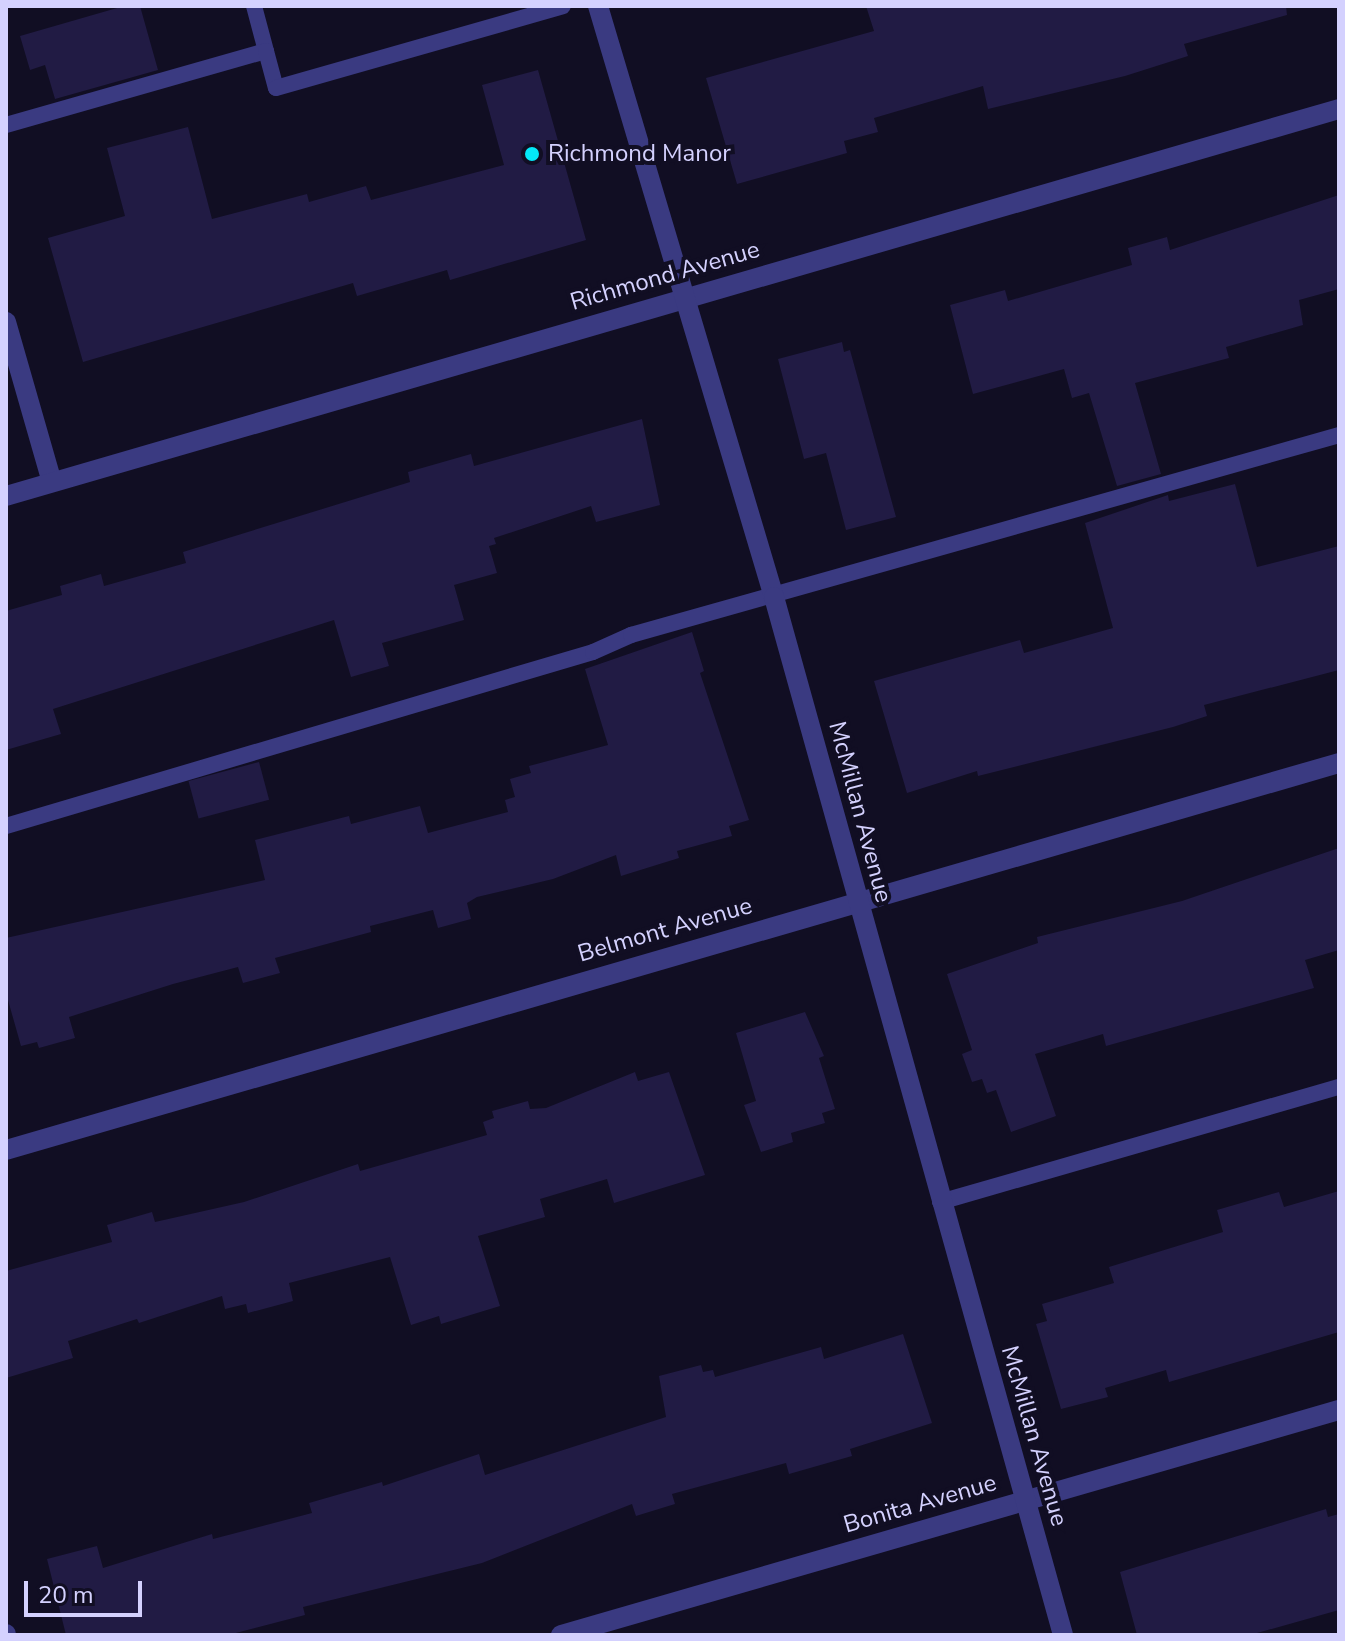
<!DOCTYPE html>
<style>
body{margin:0}
#map{position:relative;width:1345px;height:1641px;overflow:hidden;background:#110e23;font-family:"Nunito Sans",sans-serif}
div>[style]{position:absolute}
.building>*{inset:0;background:#211b44;transform-origin:0 0}
.service>*{height:16px;margin:-8px;padding:0 8px;transform-origin:8px;border-radius:8px;background:#3a3a81}
.minor>*{height:20px;margin:-10px;padding:0 10px;transform-origin:10px;border-radius:10px;background:#3a3a81}
.tertiary>*{height:20px;margin:-10px;padding:0 10px;transform-origin:10px;border-radius:10px;background:#3a3a81}
.dots>*{width:22px;height:22px;translate:-50% -50%;box-sizing:border-box;border:4px solid #110e23;border-radius:50%}
span{translate:-50% -50%;white-space:nowrap;text-align:center;line-height:1.15;-webkit-text-stroke:8px #110e23;paint-order:stroke}
.poi-label{font-size:24px;color:#d4d1fe}
.left{translate:0 -50%;text-align:left}
.street-label{font-size:24px;color:#d4d1fe}
.frame{position:absolute;inset:0;border:8px solid #d4d1fe;pointer-events:none}
.scale{position:absolute;left:24px;top:1581px;width:118px;height:36px;box-sizing:border-box;border:4px solid #d4d1fe;border-top:0;padding-left:10px;font-size:24px;line-height:28px;white-space:nowrap;color:#d4d1fe;-webkit-text-stroke:6px #110e23;paint-order:stroke}
</style>
<div id="map">
<div class="building">
<i style="clip-path:polygon(124px 6px,140px 6px,158px 70px,55px 99px,45px 65px,30px 70px,20px 36px)"></i>
<i style="clip-path:polygon(866px 6px,1286px 6px,1287px 15px,1184px 44px,1188px 56px,1125px 76px,988px 109px,983px 86px,874px 118px,878px 132px,844px 141px,847px 153px,737px 184px,706px 78px,874px 31px)"></i>
<i style="clip-path:polygon(538px 70px,586px 240px,450px 280px,447px 270px,357px 296px,353px 283px,83px 362px,48px 238px,125px 216px,107px 148px,188px 127px,212px 219px,307px 194px,309px 202px,366px 186px,371px 200px,504px 165px,482px 85px)"></i>
<i style="clip-path:polygon(1339px 195px,1339px 289px,1299px 300px,1303px 325px,1226px 347px,1229px 358px,1135px 383px,1161px 474px,1117px 486px,1089px 393px,1072px 398px,1064px 369px,973px 394px,950px 305px,1005px 290px,1008px 301px,1132px 265px,1128px 248px,1167px 237px,1170px 250px)"></i>
<i style="clip-path:polygon(842px 342px,844px 352px,850px 350px,896px 517px,846px 530px,826px 453px,804px 459px,778px 359px)"></i>
<i style="clip-path:polygon(642px 419px,660px 505px,596px 522px,591px 506px,494px 538px,496px 544px,489px 546px,497px 573px,454px 585px,464px 620px,382px 643px,389px 666px,351px 677px,334px 620px,53px 709px,61px 734px,6px 750px,6px 611px,62px 595px,60px 586px,101px 574px,104px 586px,186px 563px,183px 552px,410px 482px,408px 472px,471px 454px,474px 466px)"></i>
<i style="clip-path:polygon(1235px 484px,1257px 567px,1339px 546px,1339px 670px,1204px 705px,1207px 716px,1173px 727px,978px 776px,977px 771px,907px 793px,874px 681px,1020px 640px,1024px 653px,1113px 628px,1085px 523px,1168px 495px,1169px 501px)"></i>
<i style="clip-path:polygon(692px 632px,704px 671px,700px 673px,749px 820px,729px 826px,732px 836px,677px 851px,679px 858px,621px 876px,616px 855px,553px 879px,477px 897px,467px 903px,471px 919px,438px 928px,433px 910px,370px 926px,371px 932px,275px 958px,280px 973px,243px 983px,238px 967px,173px 984px,69px 1017px,75px 1038px,39px 1048px,37px 1042px,21px 1046px,6px 993px,6px 938px,265px 880px,255px 840px,349px 816px,351px 824px,420px 806px,428px 833px,508px 812px,505px 800px,515px 797px,510px 779px,531px 773px,529px 766px,608px 745px,585px 669px)"></i>
<i style="left:259px;top:762px;width:39px;height:73px;rotate:75deg"></i>
<i style="clip-path:polygon(1339px 848px,1339px 950px,1305px 960px,1314px 988px,1106px 1046px,1103px 1034px,1035px 1054px,1056px 1116px,1011px 1132px,996px 1090px,987px 1093px,982px 1079px,972px 1082px,962px 1054px,972px 1050px,947px 974px,1038px 943px,1037px 937px,1182px 901px)"></i>
<i style="clip-path:polygon(805px 1012px,824px 1056px,819px 1058px,835px 1109px,822px 1113px,825px 1123px,791px 1133px,793px 1142px,761px 1152px,744px 1105px,756px 1101px,736px 1033px)"></i>
<i style="clip-path:polygon(635px 1072px,638px 1081px,669px 1072px,705px 1175px,614px 1203px,607px 1179px,540px 1199px,545px 1217px,478px 1236px,500px 1306px,441px 1324px,439px 1316px,411px 1325px,390px 1257px,289px 1283px,293px 1301px,248px 1313px,246px 1304px,225px 1309px,222px 1296px,139px 1323px,137px 1319px,68px 1341px,73px 1358px,6px 1378px,6px 1271px,112px 1242px,107px 1225px,152px 1212px,155px 1222px,244px 1202px,358px 1164px,360px 1171px,487px 1135px,483px 1122px,494px 1118px,492px 1111px,528px 1101px,530px 1109px,546px 1108px)"></i>
<i style="clip-path:polygon(1339px 1191px,1339px 1332px,1169px 1382px,1166px 1370px,1105px 1388px,1108px 1397px,1061px 1409px,1036px 1324px,1047px 1321px,1042px 1304px,1114px 1283px,1109px 1267px,1223px 1232px,1217px 1210px,1279px 1192px,1284px 1207px)"></i>
<i style="clip-path:polygon(903px 1334px,932px 1423px,850px 1449px,852px 1456px,789px 1474px,786px 1463px,672px 1494px,675px 1504px,636px 1516px,632px 1504px,482px 1563px,303px 1607px,305px 1615px,228px 1635px,66px 1635px,47px 1559px,97px 1546px,103px 1568px,212px 1534px,213px 1539px,312px 1513px,309px 1503px,382px 1482px,383px 1486px,479px 1454px,485px 1475px,666px 1417px,659px 1376px,701px 1365px,703px 1372px,713px 1370px,715px 1377px,821px 1347px,824px 1359px)"></i>
<i style="clip-path:polygon(1326px 1509px,1328px 1517px,1339px 1514px,1339px 1610px,1250px 1635px,1137px 1635px,1120px 1572px)"></i>
</div>
<div class="service">
<i style="left:254px;top:6px;width:47px;rotate:75.1deg"></i>
<i style="left:6px;top:125px;width:270px;rotate:-15.9deg"></i>
<i style="left:266px;top:51px;width:38px;rotate:75deg"></i>
<i style="left:276px;top:88px;width:298px;rotate:-15.9deg"></i>
<i style="left:6px;top:826px;width:612px;rotate:-16.51deg"></i>
<i style="left:593px;top:652px;width:42px;rotate:-24.1deg"></i>
<i style="left:631px;top:635px;width:736px;rotate:-15.77deg"></i>
<i style="left:940px;top:1202px;width:415px;rotate:-16.1deg"></i>
</div>
<div class="minor">
<i style="left:6px;top:322px;width:166px;rotate:74deg"></i>
<i style="left:6px;top:496px;width:1388px;rotate:-16.19deg"></i>
<i style="left:6px;top:1150px;width:1388px;rotate:-16.19deg"></i>
<i style="left:6px;top:1634px;width:1px;rotate:90deg"></i>
<i style="left:561px;top:1635px;width:810px;rotate:-16.13deg"></i>
</div>
<div class="tertiary">
<i style="left:598px;top:6px;width:617px;rotate:73.42deg"></i>
<i style="left:774px;top:597px;width:1077px;rotate:74.44deg"></i>
</div>
<div class="dots">
<i style="left:532px;top:154px;background:#04e8f8"></i>
</div>
<div class="poi-label">
<span class="left" style="left:548px;top:154px">Richmond Manor</span>
</div>
<div class="street-label">
<span style="left:665px;top:276px;rotate:-16deg">Richmond Avenue</span>
<span style="left:860px;top:812px;rotate:75deg">McMillan Avenue</span>
<span style="left:665px;top:930px;rotate:-16deg">Belmont Avenue</span>
<span style="left:1034px;top:1436px;rotate:74deg">McMillan Avenue</span>
<span style="left:920px;top:1504px;rotate:-16deg">Bonita Avenue</span>
</div>
<div class="frame"></div>
<div class="scale">20 m</div>
</div>
